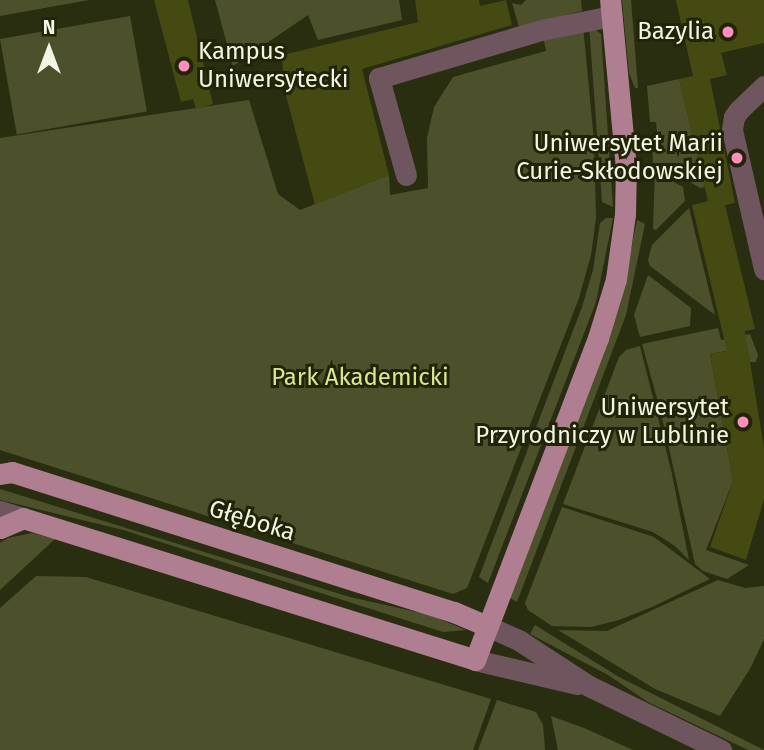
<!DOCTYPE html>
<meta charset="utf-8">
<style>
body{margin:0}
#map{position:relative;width:764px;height:750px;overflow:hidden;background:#2a2e11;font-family:"Fira Sans",sans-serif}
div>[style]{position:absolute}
.green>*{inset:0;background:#4c512c;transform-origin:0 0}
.building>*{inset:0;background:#444a11}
.minor>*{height:21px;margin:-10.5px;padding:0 10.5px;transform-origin:10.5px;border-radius:10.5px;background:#6e555e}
.major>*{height:21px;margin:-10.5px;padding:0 10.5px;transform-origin:10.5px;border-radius:10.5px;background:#af7e90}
.dots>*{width:19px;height:19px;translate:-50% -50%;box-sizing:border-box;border:4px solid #212407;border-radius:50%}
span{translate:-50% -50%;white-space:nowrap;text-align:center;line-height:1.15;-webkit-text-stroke:6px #212407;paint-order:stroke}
.poi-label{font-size:24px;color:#f2f5e3}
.right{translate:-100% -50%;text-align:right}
.left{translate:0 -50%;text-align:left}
.park-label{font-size:24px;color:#dae692}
.street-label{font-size:24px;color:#f2f5e3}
.north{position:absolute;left:14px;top:14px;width:70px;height:70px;-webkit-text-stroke:5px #212407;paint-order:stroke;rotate:0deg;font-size:19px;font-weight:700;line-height:28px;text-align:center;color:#f2f5e3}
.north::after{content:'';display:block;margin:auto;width:24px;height:32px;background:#f2f5e3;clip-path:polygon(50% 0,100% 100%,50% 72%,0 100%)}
</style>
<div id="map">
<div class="green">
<i style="clip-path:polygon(0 0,89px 0,0 16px)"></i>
<i style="clip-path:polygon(215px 0,399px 0,402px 20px,318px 40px,308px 15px,233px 66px)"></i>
<i style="clip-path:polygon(526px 0,581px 0,582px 11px,519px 27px,512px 3px,521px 5px)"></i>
<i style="clip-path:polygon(622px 0,631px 0,638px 88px,635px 88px,629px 73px)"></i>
<i style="left:130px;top:16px;width:97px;height:132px;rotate:80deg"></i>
<i style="clip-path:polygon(589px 25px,601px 34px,613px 207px,602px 202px)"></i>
<i style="clip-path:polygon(583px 26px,594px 141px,596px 218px,591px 255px,579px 298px,467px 588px,453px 594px,0 450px,0 138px,249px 100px,278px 194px,300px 210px,389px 175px,390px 195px,428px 188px,427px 138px,434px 107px,453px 77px,546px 51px,543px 36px)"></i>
<i style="clip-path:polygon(679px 79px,705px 187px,700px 188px,659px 163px,653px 164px,652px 142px,658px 141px,656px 122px,650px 122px,647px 86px)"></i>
<i style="clip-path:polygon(655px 172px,683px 187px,685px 201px,656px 230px,653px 229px)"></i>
<i style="clip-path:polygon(689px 208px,715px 315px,650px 266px,648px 260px,652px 245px)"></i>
<i style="clip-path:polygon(606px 218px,613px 218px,596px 302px,488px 583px,479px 577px,582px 307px,593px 270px,600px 223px)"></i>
<i style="clip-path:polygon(637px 220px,645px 224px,626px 315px,517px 602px,510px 598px,620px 305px)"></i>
<i style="clip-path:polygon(648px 275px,691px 308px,690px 326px,640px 337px,634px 315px)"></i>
<i style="clip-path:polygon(718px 328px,721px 340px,750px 334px,758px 355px,756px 362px,750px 362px,747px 347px,710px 354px,733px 481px,706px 550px,749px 565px,727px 579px,703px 571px,695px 564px,661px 413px,642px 344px)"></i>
<i style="clip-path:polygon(640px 346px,672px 474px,689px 560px,675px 546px,653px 532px,563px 504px,619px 357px,626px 350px)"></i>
<i style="clip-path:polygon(0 489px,350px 597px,430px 615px,466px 630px,443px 632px,123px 530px,0 500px)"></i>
<i style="clip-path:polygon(562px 507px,654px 537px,710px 579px,652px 607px,619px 620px,591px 627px,552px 626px,528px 610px,525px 603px)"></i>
<i style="clip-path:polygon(32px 533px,55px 539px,0 590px,0 543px,8px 538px)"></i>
<i style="clip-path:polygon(36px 576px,86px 577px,491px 699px,473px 750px,0 750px,0 608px)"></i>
<i style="clip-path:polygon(718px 580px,745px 588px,764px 586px,764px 639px,751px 667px,720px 716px,655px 689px,558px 630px,607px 631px)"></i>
<i style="clip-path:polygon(535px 625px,619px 677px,764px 750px,748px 750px,648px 702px,608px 675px,530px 634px)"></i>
<i style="clip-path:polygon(497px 700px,536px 712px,543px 725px,545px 750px,478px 750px)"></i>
<i style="clip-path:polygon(551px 716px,584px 728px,633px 750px,558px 750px)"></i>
</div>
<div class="building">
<i style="clip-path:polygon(154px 0,188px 0,213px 104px,196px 109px,193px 99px,181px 102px)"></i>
<i style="clip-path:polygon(415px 0,479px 0,480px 6px,506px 0,512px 25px,362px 69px,389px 175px,315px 205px,284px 88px,282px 58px,287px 54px,418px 22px)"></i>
<i style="clip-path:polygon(676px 0,764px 0,764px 43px,721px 53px,727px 75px,710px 79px,735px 203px,725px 205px,755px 329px,745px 331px,764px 448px,764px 499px,746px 560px,710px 547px,733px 481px,710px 354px,727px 351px,692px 205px,708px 201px,679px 79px,693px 76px)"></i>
</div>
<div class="minor">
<i style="left:764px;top:86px;width:35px;rotate:136deg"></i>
<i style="left:739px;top:110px;width:9px;rotate:126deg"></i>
<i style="left:734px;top:117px;width:13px;rotate:99deg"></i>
<i style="left:732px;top:130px;width:143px;rotate:77deg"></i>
<i style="left:406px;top:175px;width:101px;rotate:-105.6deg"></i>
<i style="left:379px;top:78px;width:169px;rotate:-16.5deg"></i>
<i style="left:541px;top:30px;width:72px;rotate:-11.2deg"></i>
<i style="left:0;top:511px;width:24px;rotate:17deg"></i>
<i style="left:487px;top:626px;width:36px;rotate:24deg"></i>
<i style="left:520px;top:641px;width:82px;rotate:33.1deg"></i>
<i style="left:589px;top:686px;width:147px;rotate:25.9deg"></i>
<i style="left:475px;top:660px;width:105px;rotate:13.2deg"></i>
</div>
<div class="major">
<i style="left:0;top:474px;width:12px;rotate:-9deg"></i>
<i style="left:12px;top:472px;width:464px;rotate:17.6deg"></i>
<i style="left:454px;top:612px;width:36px;rotate:23deg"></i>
<i style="left:0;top:528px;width:25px;rotate:-23deg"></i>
<i style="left:23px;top:518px;width:474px;rotate:17.4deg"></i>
<i style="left:475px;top:660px;width:345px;rotate:-69.1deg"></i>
<i style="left:598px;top:338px;width:62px;rotate:-73deg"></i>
<i style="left:616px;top:279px;width:66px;rotate:-82.1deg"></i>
<i style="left:625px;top:214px;width:46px;rotate:-88.8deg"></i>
<i style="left:626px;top:168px;width:169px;rotate:-95.4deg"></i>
</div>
<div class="dots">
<i style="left:728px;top:32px;background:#fe8ebd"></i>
<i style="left:184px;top:66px;background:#fe8ebd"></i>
<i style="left:737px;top:158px;background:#fe8ebd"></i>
<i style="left:743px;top:422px;background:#fe8ebd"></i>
</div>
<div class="poi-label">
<span class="right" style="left:714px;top:32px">Bazylia</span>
<span class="left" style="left:198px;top:66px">Kampus<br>Uniwersytecki</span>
<span class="right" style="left:723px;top:158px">Uniwersytet Marii<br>Curie-Skłodowskiej</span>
<span class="right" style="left:729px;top:422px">Uniwersytet<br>Przyrodniczy w Lublinie</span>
</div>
<div class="park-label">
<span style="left:360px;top:378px">Park Akademicki</span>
</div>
<div class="street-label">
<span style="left:252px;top:521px;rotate:17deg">Głęboka</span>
</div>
<div class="north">N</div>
</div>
